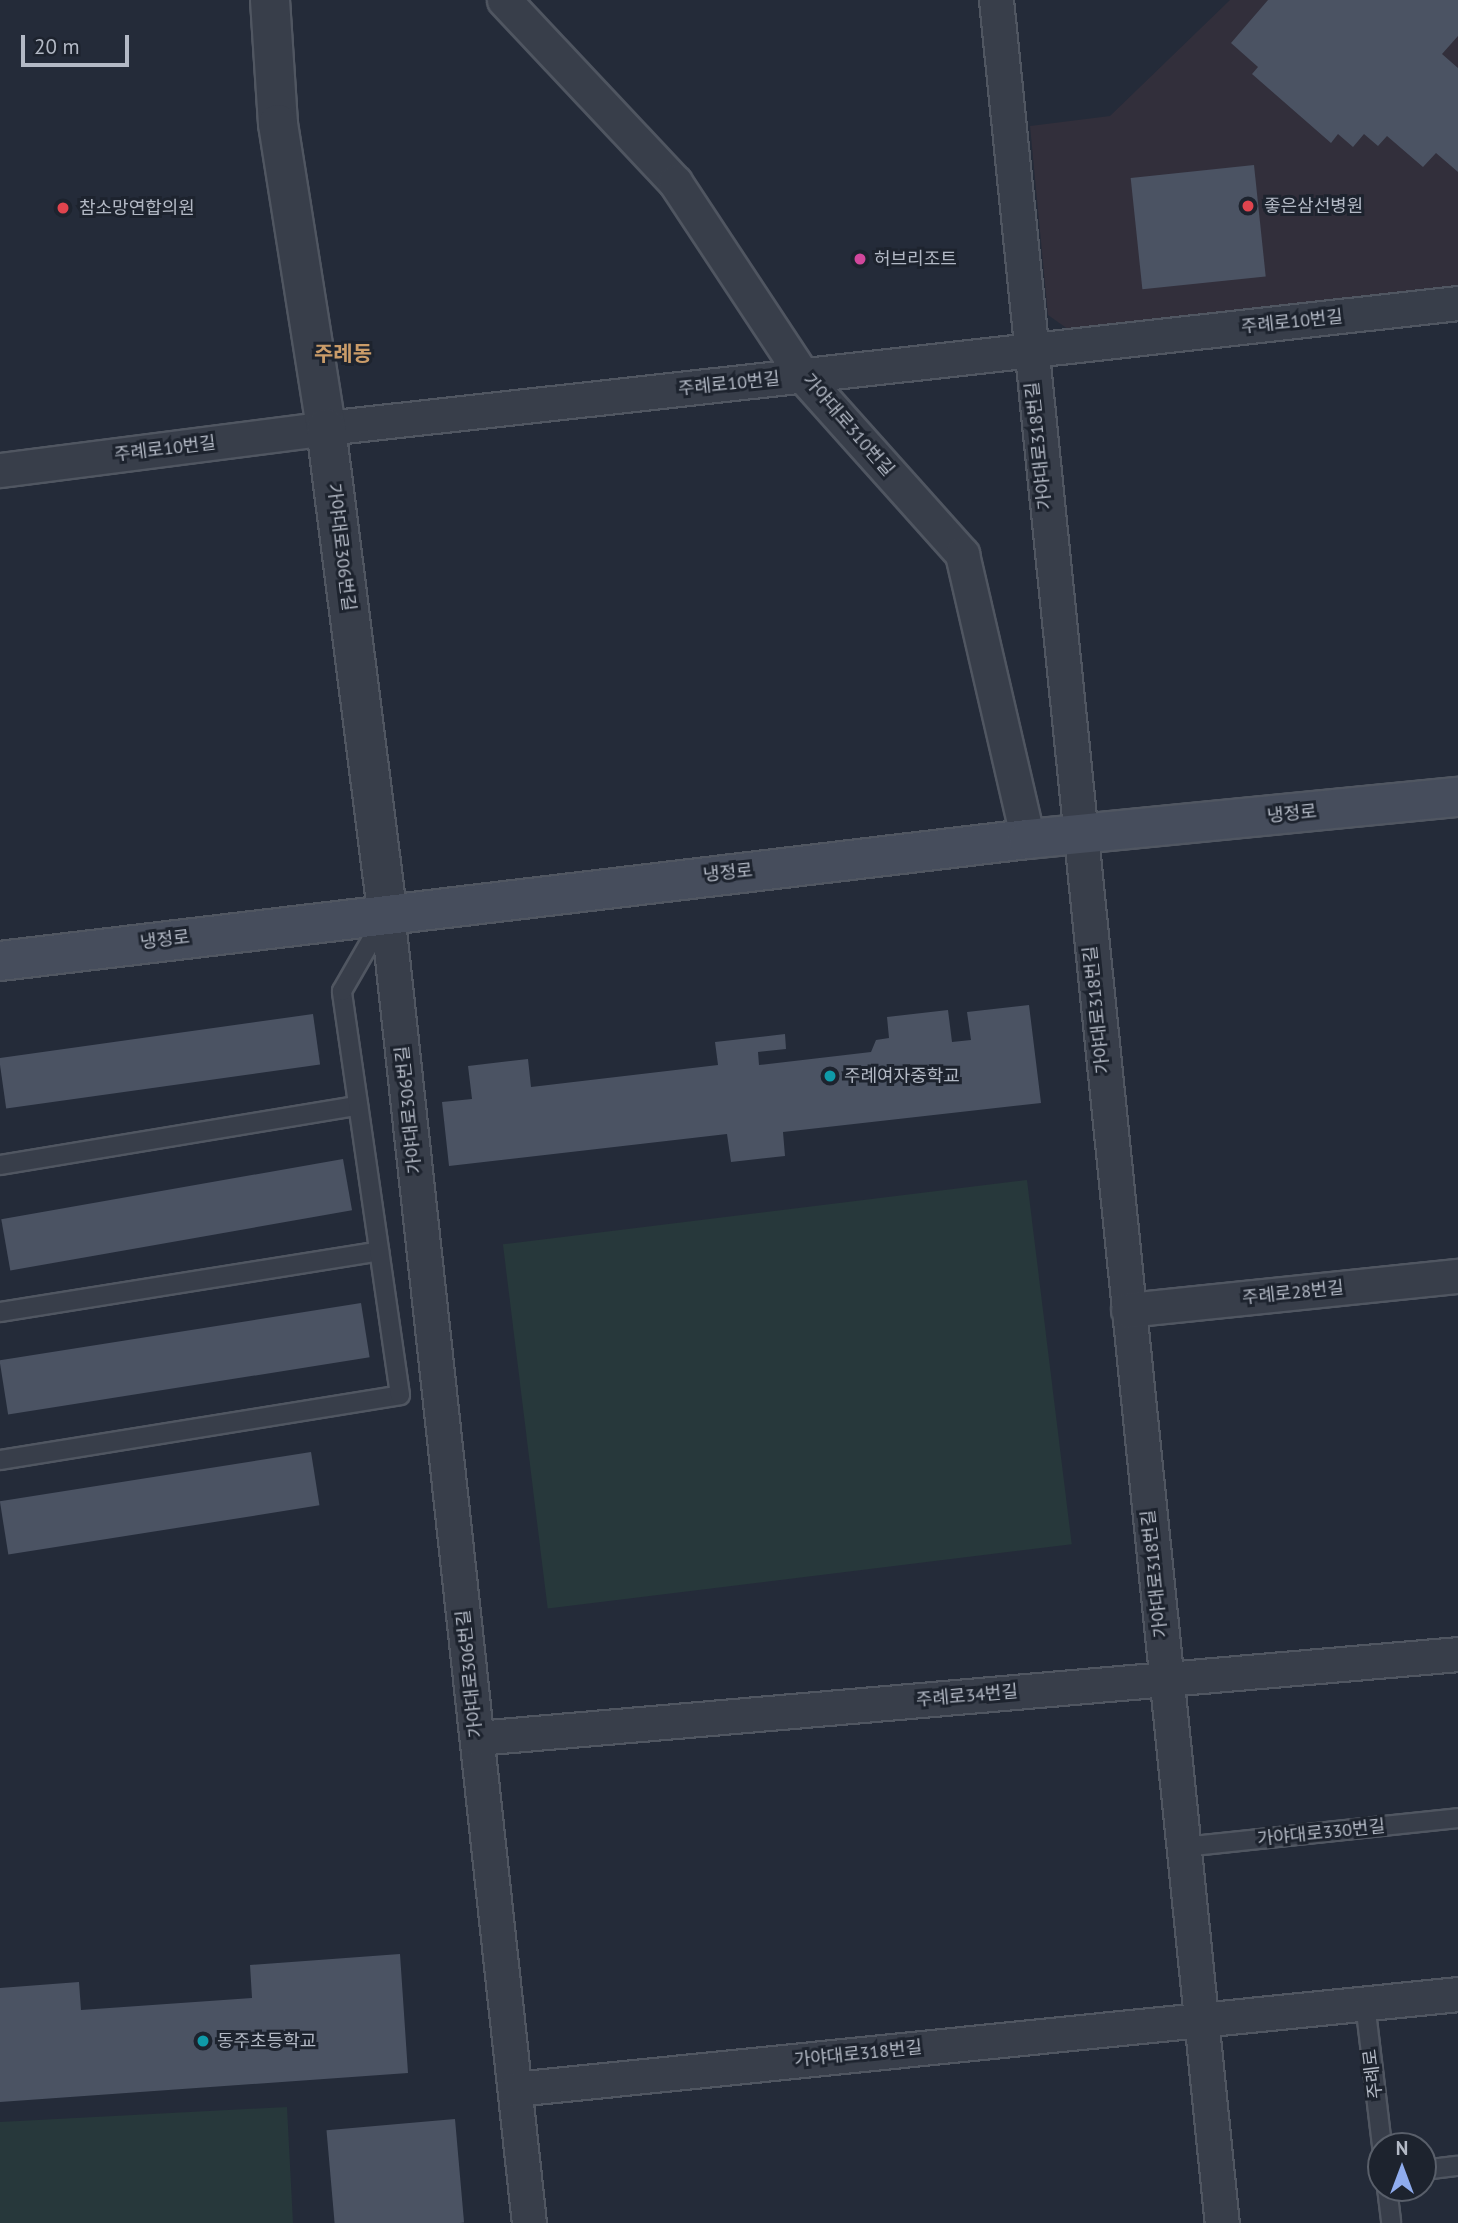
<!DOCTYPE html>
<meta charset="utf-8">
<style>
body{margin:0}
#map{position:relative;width:1458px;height:2223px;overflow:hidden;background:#242b39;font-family:"PT Sans","Noto Sans KR",sans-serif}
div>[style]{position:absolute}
.medical>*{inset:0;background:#322f3b}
.green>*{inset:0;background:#27383b;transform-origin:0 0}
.building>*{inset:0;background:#4b5363;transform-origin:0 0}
.roads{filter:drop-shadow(2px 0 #505661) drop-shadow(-2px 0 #505661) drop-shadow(0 2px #505661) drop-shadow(0 -2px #505661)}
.service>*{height:18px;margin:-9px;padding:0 9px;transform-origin:9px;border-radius:9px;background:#383e4a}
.minor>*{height:33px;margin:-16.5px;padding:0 16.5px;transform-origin:16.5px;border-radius:16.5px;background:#383e4a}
.tertiary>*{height:38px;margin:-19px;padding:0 19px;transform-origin:19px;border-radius:19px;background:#383e4a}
.secondary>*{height:38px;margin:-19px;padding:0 19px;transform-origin:19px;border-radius:19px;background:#464d5c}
.dots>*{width:19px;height:19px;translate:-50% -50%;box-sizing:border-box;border:4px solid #1d232e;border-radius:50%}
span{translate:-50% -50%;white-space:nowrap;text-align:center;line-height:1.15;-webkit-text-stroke:6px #1d232e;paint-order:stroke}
.poi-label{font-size:18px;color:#b3b9c5}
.left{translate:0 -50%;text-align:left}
.street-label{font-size:18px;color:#b3b9c5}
.quarter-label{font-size:21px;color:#ca9c69;font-weight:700}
.north{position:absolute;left:1367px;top:2132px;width:70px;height:70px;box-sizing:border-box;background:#1d232e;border:2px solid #595f6a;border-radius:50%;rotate:0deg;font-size:19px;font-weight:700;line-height:28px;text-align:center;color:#b3b9c5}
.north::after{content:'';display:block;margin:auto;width:24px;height:32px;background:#8facee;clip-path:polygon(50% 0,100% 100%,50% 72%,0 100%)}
.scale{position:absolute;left:21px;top:35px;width:108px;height:32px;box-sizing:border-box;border:4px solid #b3b9c5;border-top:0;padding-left:9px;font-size:21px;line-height:24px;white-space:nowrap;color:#b3b9c5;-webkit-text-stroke:5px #1d232e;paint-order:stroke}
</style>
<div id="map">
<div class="medical">
<i style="clip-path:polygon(1230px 0,1458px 0,1458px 287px,1072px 332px,1048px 315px,1030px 126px,1110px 116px)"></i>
</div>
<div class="green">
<i style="left:1027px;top:1180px;width:367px;height:528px;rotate:83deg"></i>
<i style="clip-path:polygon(287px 2107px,293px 2223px,0 2223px,0 2122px)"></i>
</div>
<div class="building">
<i style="clip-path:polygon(1268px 0,1458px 0,1458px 36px,1442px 54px,1458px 68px,1458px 172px,1436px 153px,1423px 167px,1387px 136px,1378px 146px,1364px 134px,1353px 147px,1338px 134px,1331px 143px,1252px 74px,1258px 67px,1231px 43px)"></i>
<i style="left:1254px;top:165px;width:112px;height:124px;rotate:84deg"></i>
<i style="clip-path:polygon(1029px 1005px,1041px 1103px,783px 1132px,785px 1156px,731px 1162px,727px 1134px,449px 1166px,442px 1102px,472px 1099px,468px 1066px,528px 1059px,531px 1087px,718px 1065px,715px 1042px,785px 1034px,786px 1049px,758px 1052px,759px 1065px,871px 1052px,876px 1040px,889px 1038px,887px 1017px,948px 1010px,952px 1042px,971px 1040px,967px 1012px)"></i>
<i style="left:313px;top:1014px;width:51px;height:317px;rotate:82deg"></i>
<i style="left:343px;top:1159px;width:52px;height:347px;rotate:80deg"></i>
<i style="left:361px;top:1303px;width:55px;height:366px;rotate:81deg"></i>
<i style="left:311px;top:1452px;width:54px;height:315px;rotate:81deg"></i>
<i style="clip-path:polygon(400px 1954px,408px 2073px,0 2102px,0 1988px,79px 1982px,81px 2010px,252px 1998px,250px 1965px)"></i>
<i style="left:455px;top:2119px;width:104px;height:129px;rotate:85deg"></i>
</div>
<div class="roads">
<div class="service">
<i style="left:0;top:1165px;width:363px;rotate:-9.4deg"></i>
<i style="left:0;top:1312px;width:384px;rotate:-9.1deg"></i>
<i style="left:0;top:1460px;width:405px;rotate:-9.2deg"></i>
<i style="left:400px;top:1395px;width:408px;rotate:-98.2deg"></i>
<i style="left:342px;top:991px;width:84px;rotate:-60.1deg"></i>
<i style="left:1183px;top:1847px;width:277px;rotate:-6deg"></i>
<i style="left:1365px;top:2003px;width:144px;rotate:83.2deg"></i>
<i style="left:1423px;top:2170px;width:35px;rotate:-7deg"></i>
<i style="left:1387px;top:2188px;width:35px;rotate:83deg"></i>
</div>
<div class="minor">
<i style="left:504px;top:0;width:250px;rotate:46.8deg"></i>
<i style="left:675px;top:182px;width:232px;rotate:56.6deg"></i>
<i style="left:803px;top:376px;width:239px;rotate:48.2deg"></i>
<i style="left:962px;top:554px;width:293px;rotate:77deg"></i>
<i style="left:996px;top:0;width:2234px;rotate:84.2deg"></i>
<i style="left:0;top:470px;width:329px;rotate:-7.3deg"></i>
<i style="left:326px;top:428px;width:1139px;rotate:-6.3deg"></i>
<i style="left:387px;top:912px;width:1319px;rotate:83.82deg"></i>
<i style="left:1128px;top:1310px;width:332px;rotate:-5.9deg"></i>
<i style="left:477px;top:1738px;width:985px;rotate:-4.89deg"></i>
<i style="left:515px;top:2089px;width:948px;rotate:-5.75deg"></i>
</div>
<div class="tertiary">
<i style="left:270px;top:0;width:124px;rotate:86.3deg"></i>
<i style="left:278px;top:124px;width:308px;rotate:81deg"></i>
<i style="left:326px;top:428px;width:488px;rotate:82.8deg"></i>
</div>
<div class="secondary">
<i style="left:0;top:961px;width:1035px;rotate:-6.77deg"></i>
<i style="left:1028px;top:839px;width:432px;rotate:-5.6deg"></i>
</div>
</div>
<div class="dots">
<i style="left:1248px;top:206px;background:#e0444e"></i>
<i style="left:63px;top:208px;background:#e0444e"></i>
<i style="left:860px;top:259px;background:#d1479c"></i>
<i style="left:830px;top:1076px;background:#0f9aa8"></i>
<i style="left:203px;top:2041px;background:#0f9aa8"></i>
</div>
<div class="poi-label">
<span class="left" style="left:1264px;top:206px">좋은삼선병원</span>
<span class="left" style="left:79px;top:208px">참소망연합의원</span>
<span class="left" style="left:874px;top:259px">허브리조트</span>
<span class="left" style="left:844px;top:1076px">주례여자중학교</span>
<span class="left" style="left:217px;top:2041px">동주초등학교</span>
</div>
<div class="street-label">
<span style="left:1292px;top:322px;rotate:-6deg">주례로10번길</span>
<span style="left:729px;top:384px;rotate:-6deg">주례로10번길</span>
<span style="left:848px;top:425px;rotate:49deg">가야대로310번길</span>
<span style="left:1039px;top:446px;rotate:-96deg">가야대로318번길</span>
<span style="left:165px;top:449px;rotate:-7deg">주례로10번길</span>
<span style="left:341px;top:547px;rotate:83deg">가야대로306번길</span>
<span style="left:1292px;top:814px;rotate:-6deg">냉정로</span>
<span style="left:728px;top:873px;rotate:-6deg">냉정로</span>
<span style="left:165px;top:940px;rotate:-7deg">냉정로</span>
<span style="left:1097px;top:1010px;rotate:-96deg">가야대로318번길</span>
<span style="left:409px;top:1110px;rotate:-96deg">가야대로306번길</span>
<span style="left:1293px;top:1293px;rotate:-6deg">주례로28번길</span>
<span style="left:1155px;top:1574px;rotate:-96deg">가야대로318번길</span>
<span style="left:470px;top:1674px;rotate:-96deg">가야대로306번길</span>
<span style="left:967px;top:1696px;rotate:-5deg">주례로34번길</span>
<span style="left:1321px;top:1833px;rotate:-6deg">가야대로330번길</span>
<span style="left:858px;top:2054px;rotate:-6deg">가야대로318번길</span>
<span style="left:1373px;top:2074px;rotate:-97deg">주례로</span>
</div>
<div class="quarter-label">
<span style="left:343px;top:354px">주례동</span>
</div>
<div class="north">N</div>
<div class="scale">20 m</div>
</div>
